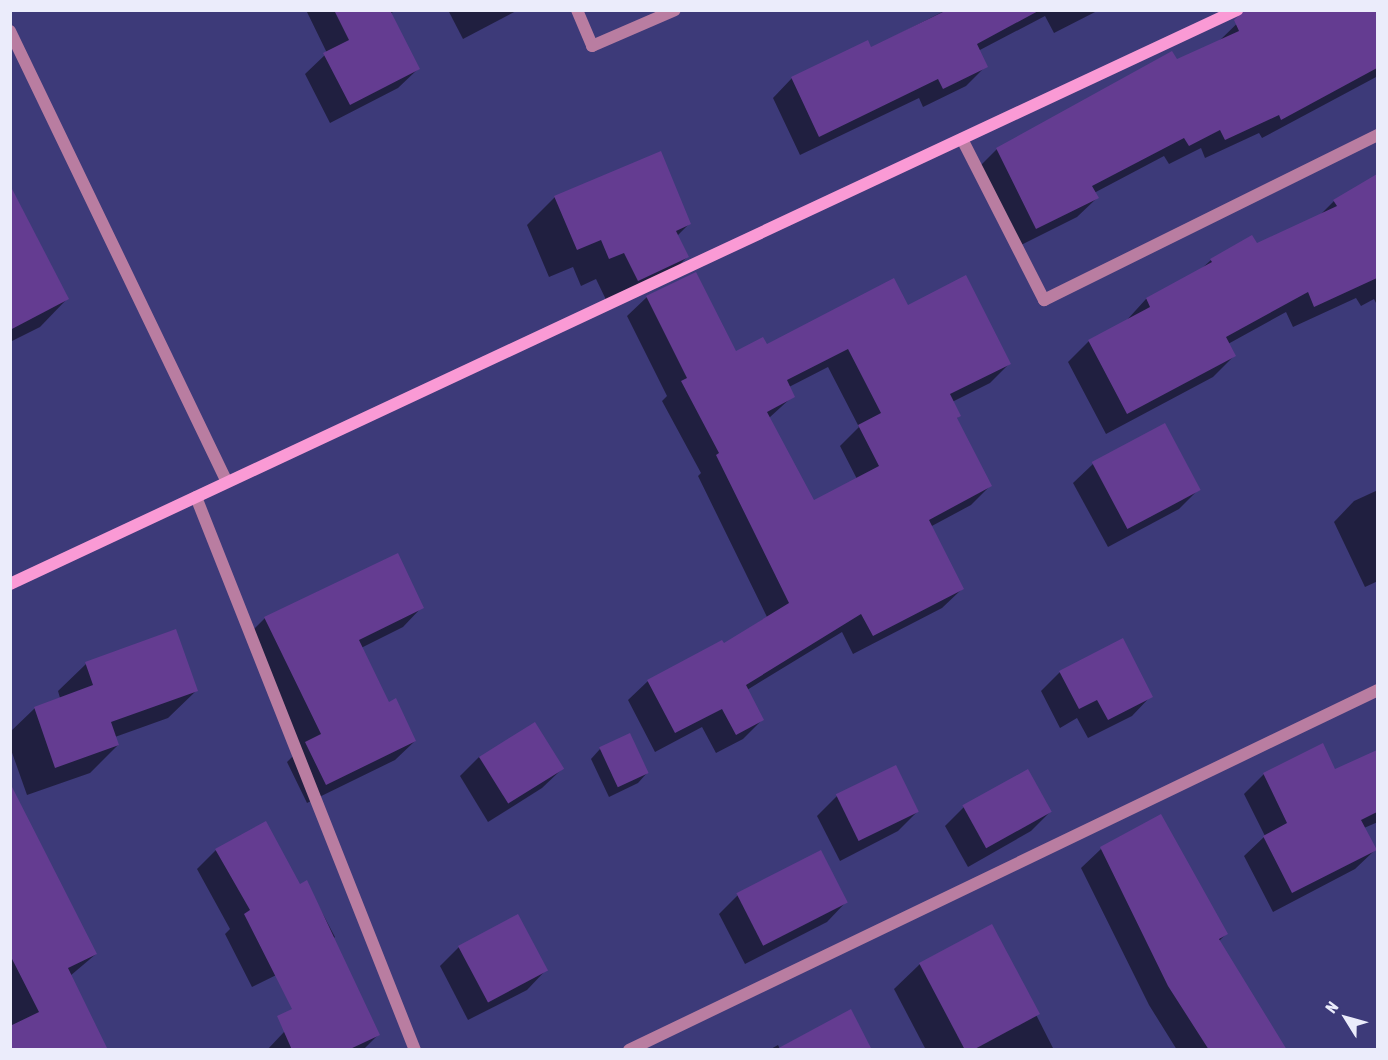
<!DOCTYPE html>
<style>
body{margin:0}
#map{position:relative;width:1388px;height:1060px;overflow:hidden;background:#3d3a79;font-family:"Asap Condensed",sans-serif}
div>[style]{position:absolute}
.shadow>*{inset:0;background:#0007}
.building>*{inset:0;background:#643c91;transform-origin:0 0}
.street>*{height:12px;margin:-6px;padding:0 6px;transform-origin:6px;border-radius:6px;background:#b97da1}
.secondary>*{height:12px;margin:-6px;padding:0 6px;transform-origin:6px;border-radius:6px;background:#fa9ad5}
span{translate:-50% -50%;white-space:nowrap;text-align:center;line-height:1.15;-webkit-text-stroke:6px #3d3a79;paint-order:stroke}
.frame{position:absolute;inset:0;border:12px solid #ebecfb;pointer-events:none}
.north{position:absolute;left:1316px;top:988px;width:60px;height:60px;-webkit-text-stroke:4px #3d3a79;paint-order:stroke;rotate:307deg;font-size:16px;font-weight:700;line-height:24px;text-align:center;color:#ebecfb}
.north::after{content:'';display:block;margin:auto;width:21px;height:27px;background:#ebecfb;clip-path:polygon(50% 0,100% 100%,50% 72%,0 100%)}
</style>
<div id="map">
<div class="shadow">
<i style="clip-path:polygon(306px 10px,396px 10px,390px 14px,418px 69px,398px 88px,330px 123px,305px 74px,327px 53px)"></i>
<i style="clip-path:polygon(448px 10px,518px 10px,463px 39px)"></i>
<i style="clip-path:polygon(946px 10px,1099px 10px,1054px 33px,1045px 16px,978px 51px,986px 66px,966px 86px,923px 107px,919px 98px,800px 155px,773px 98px,792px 78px,870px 49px)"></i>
<i style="clip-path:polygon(1251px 10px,1378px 10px,1378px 76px,1262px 138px,1259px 133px,1205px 158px,1201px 148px,1169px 164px,1164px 156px,1094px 193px,1097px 198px,1077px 217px,1017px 247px,978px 168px,997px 149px,1217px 43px)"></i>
<i style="clip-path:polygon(1378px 178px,1378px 307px,1374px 299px,1361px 306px,1356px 298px,1293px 327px,1286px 312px,1228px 344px,1234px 356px,1213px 377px,1106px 434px,1068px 362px,1089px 341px,1126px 321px,1146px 299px,1200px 270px,1211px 260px,1256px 245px,1319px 216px,1334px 201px)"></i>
<i style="clip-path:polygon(555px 197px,689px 224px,677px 236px,687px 257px,660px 285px,610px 308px,596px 279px,581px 286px,573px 267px,549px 277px,527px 225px)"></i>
<i style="clip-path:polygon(10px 213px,67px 299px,40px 327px,10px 342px)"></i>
<i style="clip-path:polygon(evenodd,647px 297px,735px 353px,907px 307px,1009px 364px,990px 383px,952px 402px,959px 416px,956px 419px,990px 486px,971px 505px,930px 527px,962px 589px,942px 608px,853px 654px,842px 632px,747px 690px,762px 720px,743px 739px,716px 753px,702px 727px,655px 752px,628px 700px,648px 681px,723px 645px,767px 617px,698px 476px,701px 473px,662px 401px,667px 396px,627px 316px,647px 297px,828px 367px,859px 427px,840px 446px,857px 479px,813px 502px,769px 418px,793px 396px,789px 387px,828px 367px)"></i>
<i style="clip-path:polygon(1093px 464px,1199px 489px,1179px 509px,1108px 547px,1073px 483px)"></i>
<i style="clip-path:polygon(1378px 490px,1378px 581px,1365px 587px,1334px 522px,1354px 501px)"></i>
<i style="clip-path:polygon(422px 607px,403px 627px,361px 648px,388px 704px,415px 741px,395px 760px,307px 803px,287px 762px,300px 749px,246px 637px,265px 618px)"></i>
<i style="clip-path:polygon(86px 664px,196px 691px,168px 718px,115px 737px,118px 745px,90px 773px,27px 795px,10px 747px,10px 732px,35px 708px,60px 698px,58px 691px)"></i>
<i style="clip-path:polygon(1060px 672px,1151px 696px,1132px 716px,1088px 738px,1077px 718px,1060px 728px,1041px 691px)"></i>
<i style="clip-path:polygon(630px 735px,647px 773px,638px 783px,609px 797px,591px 759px,600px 749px)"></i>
<i style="clip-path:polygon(1323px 745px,1335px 771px,1378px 751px,1378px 822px,1364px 828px,1375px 850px,1355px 869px,1273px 912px,1244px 856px,1265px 836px,1244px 794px,1264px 774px)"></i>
<i style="clip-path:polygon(479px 757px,562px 769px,542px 788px,488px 822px,460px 776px)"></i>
<i style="clip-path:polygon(895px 767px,917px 812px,898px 831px,840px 861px,817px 816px,837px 796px)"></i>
<i style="clip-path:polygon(964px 807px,1050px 812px,1031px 831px,968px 867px,945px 826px)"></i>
<i style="clip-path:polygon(1160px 816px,1226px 934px,1219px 941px,1284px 1050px,1177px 1050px,1149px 1005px,1081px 868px,1101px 849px)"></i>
<i style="clip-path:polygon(10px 824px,96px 954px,70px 976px,10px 1050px)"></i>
<i style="clip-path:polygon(216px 850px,300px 886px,306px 882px,335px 937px,315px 956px,252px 987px,225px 934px,230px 929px,197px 869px)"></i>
<i style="clip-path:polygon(738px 895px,846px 902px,827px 922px,745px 964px,719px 914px)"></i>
<i style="clip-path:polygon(991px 926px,1054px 1050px,926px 1050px,894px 989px,920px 964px)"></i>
<i style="clip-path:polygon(459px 947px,546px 970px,527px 990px,468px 1020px,440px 966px)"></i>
<i style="clip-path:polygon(284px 1032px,378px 1035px,363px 1050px,267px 1050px)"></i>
<i style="clip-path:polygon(778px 1045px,780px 1049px,870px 1050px,769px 1050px)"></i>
</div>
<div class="building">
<i style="clip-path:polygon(334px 10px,390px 10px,420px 69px,350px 105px,323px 53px,349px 40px)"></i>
<i style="clip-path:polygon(947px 10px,1040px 10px,977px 44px,988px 67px,943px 89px,938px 79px,819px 137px,791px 77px,868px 40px,871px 47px)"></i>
<i style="clip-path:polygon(1245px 10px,1377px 10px,1377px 68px,1281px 120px,1279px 115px,1225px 140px,1220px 130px,1189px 146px,1184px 138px,1092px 186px,1099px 198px,1036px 229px,996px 148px,1172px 51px,1177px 59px,1239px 31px,1234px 20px)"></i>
<i style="clip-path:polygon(661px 151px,691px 224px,676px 231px,689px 257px,638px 281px,624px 253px,609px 259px,601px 240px,577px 250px,554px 196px)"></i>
<i style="clip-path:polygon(1377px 174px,1377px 278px,1314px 307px,1308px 292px,1226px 337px,1236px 356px,1127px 414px,1088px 340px,1150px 307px,1146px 298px,1212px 262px,1210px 259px,1252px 235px,1257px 243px,1337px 206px,1333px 200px)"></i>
<i style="clip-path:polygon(10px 185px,69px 299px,10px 330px)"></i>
<i style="clip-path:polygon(evenodd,696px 272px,736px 351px,763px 337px,767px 344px,894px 278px,908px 305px,966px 275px,1011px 364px,950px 394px,961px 416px,957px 418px,992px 486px,929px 520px,964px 589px,873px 636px,861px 614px,746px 685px,764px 720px,736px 735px,722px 709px,675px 733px,647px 680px,722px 640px,724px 643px,789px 603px,716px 455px,719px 453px,681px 381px,687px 378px,646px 296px,696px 272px,848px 349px,881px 413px,858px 425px,879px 466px,814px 500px,767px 412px,795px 397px,787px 380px,848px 349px)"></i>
<i style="left:1165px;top:423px;width:76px;height:83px;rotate:62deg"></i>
<i style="clip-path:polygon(398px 553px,424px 608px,359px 640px,389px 702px,396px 698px,416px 741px,326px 785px,305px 742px,321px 734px,264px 617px)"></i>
<i style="clip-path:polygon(176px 629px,198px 691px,111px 722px,119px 745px,55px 768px,34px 707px,93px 685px,85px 662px)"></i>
<i style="clip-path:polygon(1123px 638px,1153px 697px,1108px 720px,1097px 700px,1079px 709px,1059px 671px)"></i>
<i style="left:535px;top:722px;width:55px;height:66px;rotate:58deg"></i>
<i style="left:630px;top:733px;width:44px;height:34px;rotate:65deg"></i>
<i style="clip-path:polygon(1323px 743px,1335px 769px,1377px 750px,1377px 812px,1361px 820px,1377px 850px,1292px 893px,1263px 836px,1287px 823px,1263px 773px)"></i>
<i style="left:896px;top:765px;width:52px;height:67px;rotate:64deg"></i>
<i style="left:1028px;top:769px;width:49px;height:75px;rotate:61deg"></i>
<i style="clip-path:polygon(10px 783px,97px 954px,68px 968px,108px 1050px,10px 1050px,10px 1026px,39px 1012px,10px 955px)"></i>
<i style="clip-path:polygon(1161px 814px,1228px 934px,1219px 939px,1287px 1050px,1209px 1050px,1168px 986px,1100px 847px)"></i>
<i style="clip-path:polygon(266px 821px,300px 884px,307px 880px,380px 1035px,348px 1050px,292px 1050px,277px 1016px,292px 1009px,244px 914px,250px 910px,215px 849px)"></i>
<i style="left:821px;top:850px;width:59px;height:95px;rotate:63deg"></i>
<i style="left:518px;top:914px;width:64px;height:68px;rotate:62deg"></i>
<i style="clip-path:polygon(992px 924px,1040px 1014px,973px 1050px,965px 1050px,919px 963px)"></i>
<i style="clip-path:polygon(851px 1009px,872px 1050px,775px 1050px)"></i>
</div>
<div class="street">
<i style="left:577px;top:10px;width:39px;rotate:67deg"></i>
<i style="left:592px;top:46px;width:90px;rotate:-23.4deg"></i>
<i style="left:10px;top:31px;width:500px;rotate:64.31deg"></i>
<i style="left:962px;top:139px;width:181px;rotate:63deg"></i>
<i style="left:1044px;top:300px;width:373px;rotate:-26.3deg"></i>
<i style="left:196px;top:497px;width:595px;rotate:68.4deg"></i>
<i style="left:629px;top:1050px;width:831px;rotate:-25.67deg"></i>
</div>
<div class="secondary">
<i style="left:10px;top:584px;width:1355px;rotate:-25.07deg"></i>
</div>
<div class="frame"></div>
<div class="north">N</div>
</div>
